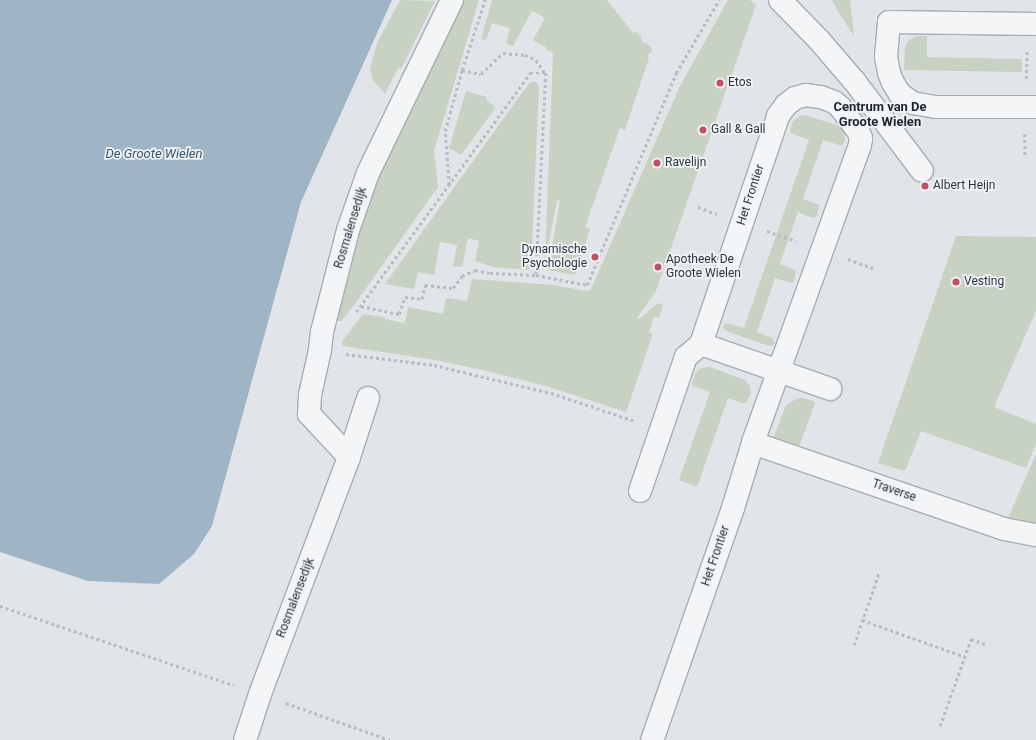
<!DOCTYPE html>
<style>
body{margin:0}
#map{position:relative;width:1036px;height:740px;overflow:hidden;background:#e1e5e9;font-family:Roboto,sans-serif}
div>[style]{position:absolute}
.green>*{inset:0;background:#c8d2c3}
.water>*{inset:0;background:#9fb5c6}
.path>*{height:2.5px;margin-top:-1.25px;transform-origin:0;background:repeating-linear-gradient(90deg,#b8bbc0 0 3px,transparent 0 6px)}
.roads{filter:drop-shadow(1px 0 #a7acb3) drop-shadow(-1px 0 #a7acb3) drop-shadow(0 1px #a7acb3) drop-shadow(0 -1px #a7acb3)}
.minor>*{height:22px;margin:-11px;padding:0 11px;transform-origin:11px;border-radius:11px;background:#f4f5f7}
.dots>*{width:11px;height:11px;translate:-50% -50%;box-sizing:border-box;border:2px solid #f1f3f6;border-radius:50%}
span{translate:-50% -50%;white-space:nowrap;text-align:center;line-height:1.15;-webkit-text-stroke:3.5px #f1f3f6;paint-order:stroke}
.poi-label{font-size:12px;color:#2b343f}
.left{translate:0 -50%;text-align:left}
.right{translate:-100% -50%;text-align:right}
.street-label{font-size:12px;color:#2b343f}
.neighbourhood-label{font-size:13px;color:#1d2530;font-weight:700}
.water-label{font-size:13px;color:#385570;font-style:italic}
</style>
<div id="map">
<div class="green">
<i style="clip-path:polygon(400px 0,435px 1px,401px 69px,398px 68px,385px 94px,373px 80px,370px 70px,377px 43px)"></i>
<i style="clip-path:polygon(461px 0,479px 0,434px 151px,438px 187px,355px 304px,341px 321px,339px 321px,336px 319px,340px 287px,373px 185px)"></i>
<i style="clip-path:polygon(492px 0,607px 0,633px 33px,636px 31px,642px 38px,641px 40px,644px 43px,646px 42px,652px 49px,651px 53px,649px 53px,648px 58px,649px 58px,625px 130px,620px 128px,585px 227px,590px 229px,575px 275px,548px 270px,560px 200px,557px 201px,546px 257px,545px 257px,553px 55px,552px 52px,546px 50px,547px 48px,533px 40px,545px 18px,532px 11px,513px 46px,506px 44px,510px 28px,492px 23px,486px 40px,481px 39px)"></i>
<i style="clip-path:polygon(728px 0,750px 0,756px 5px,656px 291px,637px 318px,639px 319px,658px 303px,663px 305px,659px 318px,654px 317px,649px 332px,653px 334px,626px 412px,549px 387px,483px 370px,435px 360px,343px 346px,342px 341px,363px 314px,385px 317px,385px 319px,405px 323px,408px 307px,443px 314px,446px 298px,467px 301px,472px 279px,553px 285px,587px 291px,591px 289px,680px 86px)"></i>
<i style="clip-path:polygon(832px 0,850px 0,854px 36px,837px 10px)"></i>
<i style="clip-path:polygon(916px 36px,927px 36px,927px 57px,1022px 59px,1022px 72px,904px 70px,905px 48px,908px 41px)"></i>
<i style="clip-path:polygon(532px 82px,536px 82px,539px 86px,531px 268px,527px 270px,493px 267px,475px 261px,479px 241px,468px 238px,462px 267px,453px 266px,457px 245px,440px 242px,434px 275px,418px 272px,414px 289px,385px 284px,529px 83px)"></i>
<i style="clip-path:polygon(466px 91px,487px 97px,486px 100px,496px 107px,461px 155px,449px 148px)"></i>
<i style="clip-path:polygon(801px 115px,808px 116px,840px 126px,844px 131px,845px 140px,843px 145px,839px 145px,823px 140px,803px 199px,819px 205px,817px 216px,813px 218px,798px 212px,780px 264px,796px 270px,794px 282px,792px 283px,775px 278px,757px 332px,772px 338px,775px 344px,769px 346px,726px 331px,722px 327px,726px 323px,744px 328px,809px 140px,791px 133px,790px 130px,793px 121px)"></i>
<i style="clip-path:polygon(956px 236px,1036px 237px,1036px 311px,994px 407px,1036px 424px,1036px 444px,1026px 468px,921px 431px,905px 471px,878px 463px)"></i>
<i style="clip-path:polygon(705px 367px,710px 367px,745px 380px,750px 386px,751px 394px,745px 404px,728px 398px,697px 487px,679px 480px,710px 392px,693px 386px,692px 384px,694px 376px,699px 369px)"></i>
<i style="clip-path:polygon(802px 398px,813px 401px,815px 403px,799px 447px,773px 439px,786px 405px,796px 399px)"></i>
<i style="clip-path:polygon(1036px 454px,1036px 523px,1008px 518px,1018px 495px)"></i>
</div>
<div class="water">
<i style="clip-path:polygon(0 0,392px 0,301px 202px,212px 526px,194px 554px,159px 584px,88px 581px,0 552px)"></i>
</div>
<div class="path">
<i style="left:462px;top:70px;width:19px;rotate:12deg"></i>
<i style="left:481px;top:74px;width:30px;rotate:-44deg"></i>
<i style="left:503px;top:53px;width:22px;rotate:5deg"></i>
<i style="left:525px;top:55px;width:12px;rotate:24deg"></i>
<i style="left:536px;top:60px;width:16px;rotate:55deg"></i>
<i style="left:1026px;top:79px;width:29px;rotate:-88deg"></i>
<i style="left:1025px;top:134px;width:24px;rotate:90deg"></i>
<i style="left:449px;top:185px;width:54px;rotate:-94.2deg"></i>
<i style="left:445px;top:131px;width:63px;rotate:-74.4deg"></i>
<i style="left:462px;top:70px;width:74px;rotate:-71.8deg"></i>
<i style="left:698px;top:207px;width:20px;rotate:20deg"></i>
<i style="left:767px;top:231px;width:31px;rotate:19deg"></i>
<i style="left:848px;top:259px;width:27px;rotate:20deg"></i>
<i style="left:361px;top:306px;width:39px;rotate:12deg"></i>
<i style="left:399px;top:314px;width:18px;rotate:-71deg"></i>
<i style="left:405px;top:297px;width:17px;rotate:7deg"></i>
<i style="left:422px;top:299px;width:14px;rotate:-78deg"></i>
<i style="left:425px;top:285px;width:28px;rotate:6deg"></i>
<i style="left:453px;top:288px;width:15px;rotate:-53deg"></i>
<i style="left:462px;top:276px;width:14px;rotate:-25deg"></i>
<i style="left:475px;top:270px;width:15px;rotate:11deg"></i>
<i style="left:490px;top:273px;width:46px;rotate:2.5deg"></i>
<i style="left:536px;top:275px;width:52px;rotate:11.1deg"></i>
<i style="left:587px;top:285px;width:230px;rotate:-67.2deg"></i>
<i style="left:676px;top:73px;width:85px;rotate:-59.5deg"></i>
<i style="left:356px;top:312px;width:296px;rotate:-53.9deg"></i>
<i style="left:530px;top:73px;width:16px"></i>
<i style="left:546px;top:73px;width:202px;rotate:92.8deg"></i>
<i style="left:346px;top:354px;width:89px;rotate:7.1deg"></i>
<i style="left:434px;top:365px;width:120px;rotate:13.5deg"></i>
<i style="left:551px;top:393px;width:89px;rotate:18.4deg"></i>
<i style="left:0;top:606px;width:247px;rotate:18.7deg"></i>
<i style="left:862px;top:620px;width:110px;rotate:19.6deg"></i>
<i style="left:854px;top:645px;width:76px;rotate:-70.9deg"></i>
<i style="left:286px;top:703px;width:110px;rotate:19.6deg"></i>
<i style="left:940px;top:726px;width:92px;rotate:-70.4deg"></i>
<i style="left:971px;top:639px;width:15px;rotate:20deg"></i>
</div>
<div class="roads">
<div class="minor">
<i style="left:780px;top:0;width:56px;rotate:45.7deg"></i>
<i style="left:819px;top:40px;width:55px;rotate:49.4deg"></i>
<i style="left:855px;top:82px;width:111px;rotate:53deg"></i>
<i style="left:1036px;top:24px;width:147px;rotate:-179.2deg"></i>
<i style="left:889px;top:22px;width:35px;rotate:95deg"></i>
<i style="left:886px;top:57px;width:16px;rotate:79deg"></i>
<i style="left:889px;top:73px;width:11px;rotate:68deg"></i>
<i style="left:893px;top:83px;width:13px;rotate:58deg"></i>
<i style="left:900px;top:94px;width:16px;rotate:35deg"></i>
<i style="left:913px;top:103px;width:23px;rotate:10deg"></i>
<i style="left:936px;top:107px;width:100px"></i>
<i style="left:701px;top:344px;width:137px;rotate:19.2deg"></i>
<i style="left:753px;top:443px;width:265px;rotate:18.9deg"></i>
<i style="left:1004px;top:529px;width:33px;rotate:11deg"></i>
<i style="left:349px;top:457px;width:59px;rotate:-132.9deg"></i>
<i style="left:309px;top:414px;width:19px;rotate:-87deg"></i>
<i style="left:310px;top:395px;width:46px;rotate:-77.5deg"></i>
<i style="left:320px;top:350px;width:18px;rotate:-84deg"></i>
<i style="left:322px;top:332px;width:105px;rotate:-75.7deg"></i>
<i style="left:348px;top:230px;width:60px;rotate:-70.7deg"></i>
<i style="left:368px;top:173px;width:192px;rotate:-64.1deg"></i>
<i style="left:640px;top:491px;width:142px;rotate:-71.1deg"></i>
<i style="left:686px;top:357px;width:20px;rotate:-41deg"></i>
<i style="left:701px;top:344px;width:241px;rotate:-71.3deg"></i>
<i style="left:778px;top:116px;width:14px;rotate:-54deg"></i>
<i style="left:786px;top:105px;width:11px;rotate:-38deg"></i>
<i style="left:795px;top:98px;width:11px;rotate:-15deg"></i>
<i style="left:806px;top:95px;width:15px;rotate:8deg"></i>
<i style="left:821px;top:97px;width:14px;rotate:21deg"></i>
<i style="left:834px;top:102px;width:8px;rotate:40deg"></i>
<i style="left:840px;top:107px;width:30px;rotate:53deg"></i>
<i style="left:858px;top:131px;width:8px;rotate:67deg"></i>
<i style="left:861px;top:138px;width:7px;rotate:98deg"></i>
<i style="left:860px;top:145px;width:317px;rotate:109.8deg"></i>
<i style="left:753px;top:443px;width:68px;rotate:107.1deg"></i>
<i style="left:733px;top:508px;width:246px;rotate:109.2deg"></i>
<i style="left:245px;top:740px;width:48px;rotate:-71.9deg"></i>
<i style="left:260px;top:694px;width:253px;rotate:-69.4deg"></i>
<i style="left:349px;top:457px;width:62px;rotate:-72.1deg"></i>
</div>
</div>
<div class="dots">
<i style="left:720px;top:83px;background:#c3506a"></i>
<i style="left:703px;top:130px;background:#c3506a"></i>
<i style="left:657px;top:163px;background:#c3506a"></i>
<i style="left:925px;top:186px;background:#c3506a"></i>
<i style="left:595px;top:257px;background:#c3506a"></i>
<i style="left:658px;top:267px;background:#c3506a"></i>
<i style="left:956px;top:282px;background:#c3506a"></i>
</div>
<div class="poi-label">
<span class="left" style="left:728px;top:83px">Etos</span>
<span class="left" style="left:711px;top:130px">Gall &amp; Gall</span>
<span class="left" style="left:665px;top:163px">Ravelijn</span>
<span class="left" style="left:933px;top:186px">Albert Heijn</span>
<span class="right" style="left:587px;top:257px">Dynamische<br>Psychologie</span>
<span class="left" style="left:666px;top:267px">Apotheek De<br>Groote Wielen</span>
<span class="left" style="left:964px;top:282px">Vesting</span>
</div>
<div class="street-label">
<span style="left:751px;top:195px;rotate:-72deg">Het Frontier</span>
<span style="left:351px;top:228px;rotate:-73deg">Rosmalensedijk</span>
<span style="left:894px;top:491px;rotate:19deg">Traverse</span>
<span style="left:716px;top:556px;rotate:-71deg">Het Frontier</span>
<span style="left:296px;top:598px;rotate:-69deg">Rosmalensedijk</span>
</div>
<div class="neighbourhood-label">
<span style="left:880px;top:115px">Centrum van De<br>Groote Wielen</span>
</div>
<div class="water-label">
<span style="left:154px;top:154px">De Groote Wielen</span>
</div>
</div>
